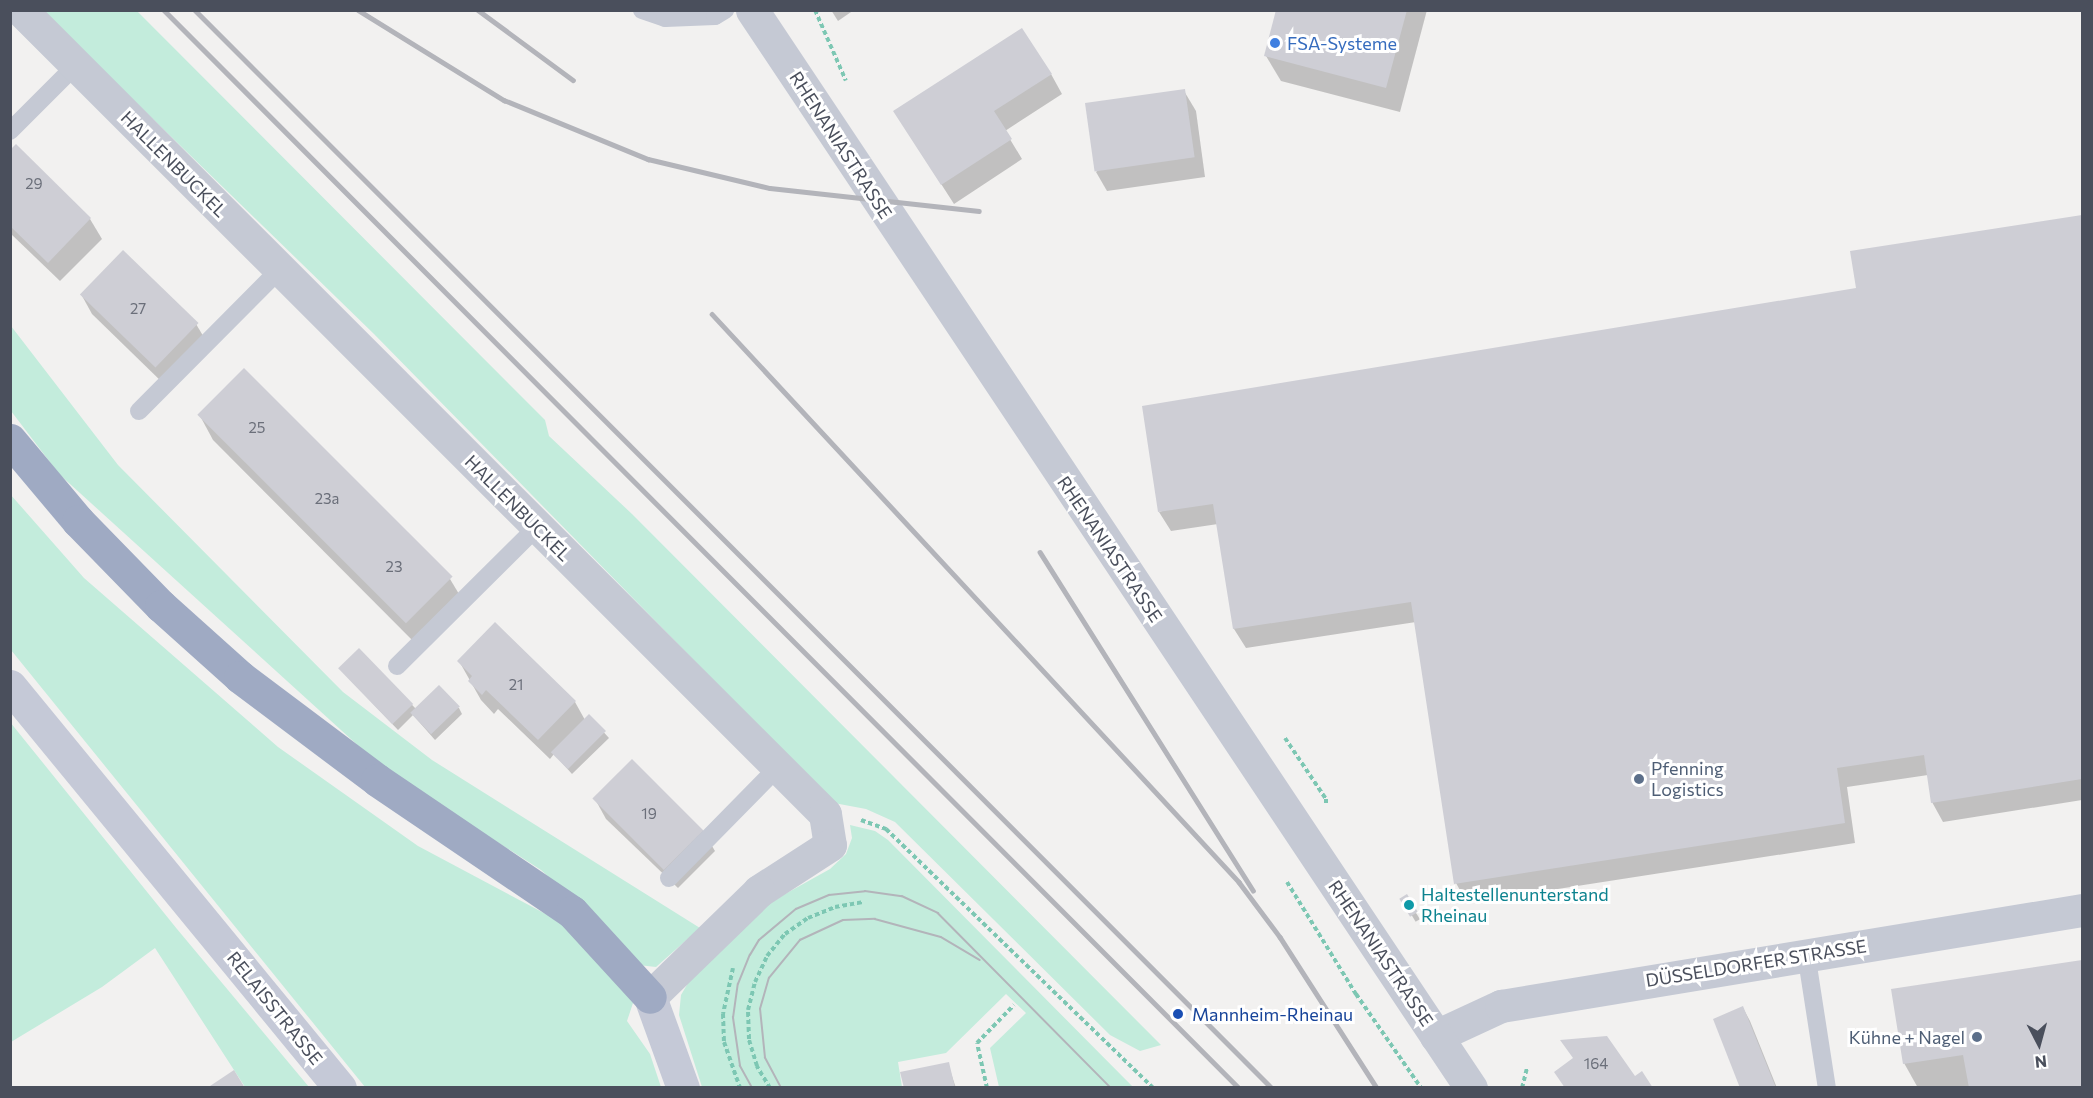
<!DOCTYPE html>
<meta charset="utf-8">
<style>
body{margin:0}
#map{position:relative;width:2093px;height:1098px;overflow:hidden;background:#f2f1f0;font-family:Commissioner,sans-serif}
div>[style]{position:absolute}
.green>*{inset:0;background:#c3ecdc}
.shadow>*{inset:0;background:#0003;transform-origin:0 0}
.building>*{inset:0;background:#ceced5;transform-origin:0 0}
.path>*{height:4px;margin-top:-2px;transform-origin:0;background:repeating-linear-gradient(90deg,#7dc7b3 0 4.5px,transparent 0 7.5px)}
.service>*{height:18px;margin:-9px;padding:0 9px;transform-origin:9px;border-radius:9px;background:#c5c9d4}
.minor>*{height:33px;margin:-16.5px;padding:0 16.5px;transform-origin:16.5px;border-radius:16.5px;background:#c5c9d4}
.tertiary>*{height:33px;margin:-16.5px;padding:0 16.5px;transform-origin:16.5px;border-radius:16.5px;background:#c5c9d4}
.secondary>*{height:33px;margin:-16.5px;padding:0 16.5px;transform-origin:16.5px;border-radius:16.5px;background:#c5c9d7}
.trunk>*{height:33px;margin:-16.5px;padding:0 16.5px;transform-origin:16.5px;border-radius:16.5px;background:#9faac3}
.tram>*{height:1.5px;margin:-0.75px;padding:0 0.75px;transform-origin:0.75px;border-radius:0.75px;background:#b3b4ba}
.rail>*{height:4.5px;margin:-2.25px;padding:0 2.25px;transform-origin:2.25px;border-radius:2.25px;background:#b3b4ba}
.dots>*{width:16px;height:16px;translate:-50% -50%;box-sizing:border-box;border:3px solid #fff;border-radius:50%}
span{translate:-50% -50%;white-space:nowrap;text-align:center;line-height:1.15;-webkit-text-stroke:6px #fff;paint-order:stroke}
.number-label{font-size:15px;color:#6b6f7a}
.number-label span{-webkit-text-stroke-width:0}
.shop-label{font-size:18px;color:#366cbe}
.left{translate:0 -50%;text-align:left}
.street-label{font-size:18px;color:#4a4f5c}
.service-label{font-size:18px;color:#4e5e75}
.right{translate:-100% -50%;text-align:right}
.culture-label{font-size:18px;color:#0d838f}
.transit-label{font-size:18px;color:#164399}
.frame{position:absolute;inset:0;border:12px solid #4a4f5c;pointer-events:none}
.north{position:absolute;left:2009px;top:1014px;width:60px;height:60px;-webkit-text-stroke:4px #fff;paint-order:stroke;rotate:174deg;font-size:16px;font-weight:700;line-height:24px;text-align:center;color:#4a4f5c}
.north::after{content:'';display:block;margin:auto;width:21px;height:27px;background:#4a4f5c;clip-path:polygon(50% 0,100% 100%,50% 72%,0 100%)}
</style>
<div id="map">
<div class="green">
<i style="clip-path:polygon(42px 11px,137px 11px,545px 420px,549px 436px,632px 514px,1161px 1045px,1140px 1051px,1110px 1035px,895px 822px,866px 809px,834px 803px,374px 334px)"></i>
<i style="clip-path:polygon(11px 326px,118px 465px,343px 692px,432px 760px,700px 928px,656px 967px,638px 965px,611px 933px,541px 870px,385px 770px,59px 474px,11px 411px)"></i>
<i style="clip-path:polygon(10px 494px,84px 578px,278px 747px,418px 846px,574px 929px,635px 997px,627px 1021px,650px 1054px,661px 1087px,365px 1087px,11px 650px)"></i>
<i style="clip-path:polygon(10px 722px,177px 929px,309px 1087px,245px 1087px,155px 948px,102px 987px,11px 1042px)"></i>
<i style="clip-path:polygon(850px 825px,875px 831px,888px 840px,1133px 1087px,999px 1087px,990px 1048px,1026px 1013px,1006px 994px,946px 1053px,898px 1062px,902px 1087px,702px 1087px,679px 1015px,681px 995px,688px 983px,769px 903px,830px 869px,846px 854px,852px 838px)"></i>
</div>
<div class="shadow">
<i style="clip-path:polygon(831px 10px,854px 10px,838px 21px)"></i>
<i style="clip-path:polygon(1278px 10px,1427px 10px,1400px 112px,1281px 81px,1266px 56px)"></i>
<i style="clip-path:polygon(1051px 74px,1062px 94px,1005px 131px,1022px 159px,954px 204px,907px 131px)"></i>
<i style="clip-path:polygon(1184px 91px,1196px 111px,1205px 177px,1107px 191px,1096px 172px)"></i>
<i style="clip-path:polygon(16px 146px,90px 219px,102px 239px,60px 281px,10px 233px,10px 152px)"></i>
<i style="clip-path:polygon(2082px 217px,2082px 800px,1943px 822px,1932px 802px,1928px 775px,1847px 787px,1855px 843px,1467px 903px,1456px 883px,1416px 622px,1246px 648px,1234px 629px,1218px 524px,1171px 531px,1159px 512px,1857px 290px,1851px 252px)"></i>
<i style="clip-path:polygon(81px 294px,196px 324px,208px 344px,166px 386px,92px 314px)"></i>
<i style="clip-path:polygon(244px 370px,450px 579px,465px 604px,420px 648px,213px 440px,199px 414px)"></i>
<i style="clip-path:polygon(495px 624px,575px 702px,585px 720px,589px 716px,609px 738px,572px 774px,554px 754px,550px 759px,498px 709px,494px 714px,481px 700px,459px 661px)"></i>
<i style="clip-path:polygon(359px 650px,416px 709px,459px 708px,462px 714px,435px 740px,413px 715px,398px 730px,340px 669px)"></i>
<i style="clip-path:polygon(595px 799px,703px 831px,715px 851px,678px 888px,606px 819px)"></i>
<i style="left:1406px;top:896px;width:27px;height:5px;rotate:59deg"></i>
<i style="clip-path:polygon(2082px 961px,2082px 1088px,1918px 1088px,1904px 1063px,1893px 990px)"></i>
<i style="clip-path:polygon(1743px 1008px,1750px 1021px,1777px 1088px,1742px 1088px)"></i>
<i style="clip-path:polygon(948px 1064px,956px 1088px,905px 1088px)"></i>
</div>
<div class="building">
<i style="clip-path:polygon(1276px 10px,1407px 10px,1386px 88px,1264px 56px)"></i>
<i style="clip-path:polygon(1022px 28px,1052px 74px,994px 111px,1012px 139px,941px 185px,893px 111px)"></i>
<i style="left:1185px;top:89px;width:69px;height:101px;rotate:82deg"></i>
<i style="clip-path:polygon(16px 144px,91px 218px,48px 263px,10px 226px,10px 150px)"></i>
<i style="clip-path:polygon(2082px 215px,2082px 779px,1931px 803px,1924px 755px,1837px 768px,1845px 823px,1454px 884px,1411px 602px,1233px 629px,1213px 504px,1158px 512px,1142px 406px,1856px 288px,1850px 251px)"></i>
<i style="left:123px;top:250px;width:105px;height:62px;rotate:44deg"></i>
<i style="left:244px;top:368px;width:295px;height:66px;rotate:45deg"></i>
<i style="clip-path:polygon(495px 622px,576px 701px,538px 740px,486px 690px,482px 695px,468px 681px,472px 676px,457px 661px)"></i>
<i style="left:359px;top:648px;width:78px;height:29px;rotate:46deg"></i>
<i style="left:439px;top:685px;width:30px;height:40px;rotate:46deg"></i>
<i style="left:589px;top:714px;width:24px;height:54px;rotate:45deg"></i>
<i style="left:632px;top:759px;width:101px;height:56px;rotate:45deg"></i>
<i style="left:1407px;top:894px;width:21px;height:9px;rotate:59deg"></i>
<i style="clip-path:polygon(2082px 960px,2082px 1088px,1969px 1088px,1963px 1055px,1903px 1064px,1891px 989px)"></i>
<i style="clip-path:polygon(1743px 1006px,1776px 1088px,1740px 1088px,1713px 1019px)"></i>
<i style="clip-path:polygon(1607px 1036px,1635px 1076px,1642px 1071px,1653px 1088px,1565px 1088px,1554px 1072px,1573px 1058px,1560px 1040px)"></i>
<i style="clip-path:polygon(949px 1062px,955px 1088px,904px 1088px,900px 1072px)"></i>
<i style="clip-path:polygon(234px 1070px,245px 1088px,207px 1088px)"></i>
</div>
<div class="path">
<i style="left:815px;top:10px;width:77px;rotate:66.4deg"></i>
<i style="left:1285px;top:738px;width:73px;rotate:56.1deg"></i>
<i style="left:1326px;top:799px;width:6px;rotate:90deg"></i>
<i style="left:861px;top:820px;width:27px;rotate:20deg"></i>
<i style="left:886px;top:829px;width:372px;rotate:44.1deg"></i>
<i style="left:1287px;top:882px;width:132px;rotate:58.4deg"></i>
<i style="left:1356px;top:994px;width:114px;rotate:55.3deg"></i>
<i style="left:733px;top:968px;width:47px;rotate:102.3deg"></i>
<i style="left:723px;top:1014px;width:28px;rotate:88deg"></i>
<i style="left:724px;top:1042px;width:49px;rotate:70.8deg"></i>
<i style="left:770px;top:1088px;width:26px;rotate:-121deg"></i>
<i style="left:757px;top:1066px;width:28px;rotate:-107deg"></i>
<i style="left:749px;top:1039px;width:29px;rotate:-92deg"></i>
<i style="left:748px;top:1010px;width:29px;rotate:-76deg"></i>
<i style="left:755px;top:982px;width:29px;rotate:-65deg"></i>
<i style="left:767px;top:956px;width:28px;rotate:-51deg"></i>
<i style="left:785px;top:934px;width:28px;rotate:-35deg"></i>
<i style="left:808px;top:918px;width:29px;rotate:-22deg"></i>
<i style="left:835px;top:907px;width:28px;rotate:-10deg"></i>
<i style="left:987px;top:1088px;width:46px;rotate:-102.5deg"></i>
<i style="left:977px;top:1043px;width:53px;rotate:-45.8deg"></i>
<i style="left:1522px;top:1088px;width:21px;rotate:-76deg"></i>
</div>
<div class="service">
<i style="left:642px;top:10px;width:24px;rotate:19deg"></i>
<i style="left:665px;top:18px;width:50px;rotate:-2.3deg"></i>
<i style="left:715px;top:16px;width:12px;rotate:-31deg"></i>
<i style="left:10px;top:131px;width:93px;rotate:-45deg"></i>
<i style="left:139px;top:411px;width:199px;rotate:-45.2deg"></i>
<i style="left:397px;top:666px;width:197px;rotate:-44.8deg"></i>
<i style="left:669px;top:878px;width:157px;rotate:-45.5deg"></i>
<i style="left:1806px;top:953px;width:137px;rotate:81.2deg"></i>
</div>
<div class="minor">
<i style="left:21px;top:10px;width:1137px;rotate:45deg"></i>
<i style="left:825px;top:814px;width:31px;rotate:81deg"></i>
<i style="left:830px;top:845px;width:85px;rotate:147.1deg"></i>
<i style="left:759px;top:891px;width:152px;rotate:135.8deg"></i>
<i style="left:1436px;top:1036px;width:72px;rotate:-24.8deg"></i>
<i style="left:1501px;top:1006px;width:589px;rotate:-9.38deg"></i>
</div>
<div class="tertiary">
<i style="left:752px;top:10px;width:1296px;rotate:56.3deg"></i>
</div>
<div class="secondary">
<i style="left:10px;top:686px;width:520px;rotate:50.62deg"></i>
<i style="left:650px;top:997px;width:97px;rotate:70.1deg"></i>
</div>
<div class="trunk">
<i style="left:10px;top:440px;width:106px;rotate:50deg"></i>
<i style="left:78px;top:521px;width:119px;rotate:45.7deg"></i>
<i style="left:161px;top:606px;width:106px;rotate:41.9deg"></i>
<i style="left:240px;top:677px;width:171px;rotate:36.9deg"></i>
<i style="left:377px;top:780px;width:235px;rotate:34.1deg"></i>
<i style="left:572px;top:912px;width:115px;rotate:47.5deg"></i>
</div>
<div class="tram">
<i style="left:752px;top:1088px;width:25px;rotate:-119deg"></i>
<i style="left:740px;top:1066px;width:49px;rotate:-98.3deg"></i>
<i style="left:733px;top:1018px;width:34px;rotate:-82deg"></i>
<i style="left:738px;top:984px;width:31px;rotate:-68deg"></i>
<i style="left:750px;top:955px;width:17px;rotate:-59deg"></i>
<i style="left:759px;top:940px;width:48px;rotate:-40deg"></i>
<i style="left:796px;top:909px;width:36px;rotate:-23deg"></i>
<i style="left:829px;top:895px;width:36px;rotate:-6deg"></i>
<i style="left:865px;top:891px;width:37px;rotate:8deg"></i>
<i style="left:902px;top:896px;width:40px;rotate:25deg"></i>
<i style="left:938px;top:913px;width:246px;rotate:45.3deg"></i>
<i style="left:781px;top:1088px;width:34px;rotate:-118deg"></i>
<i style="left:765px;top:1058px;width:49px;rotate:-95.8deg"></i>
<i style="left:760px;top:1009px;width:32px;rotate:-74deg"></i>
<i style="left:769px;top:978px;width:49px;rotate:-50.8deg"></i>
<i style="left:800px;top:940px;width:47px;rotate:-24.9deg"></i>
<i style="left:843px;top:920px;width:32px;rotate:-2deg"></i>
<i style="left:875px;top:919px;width:68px;rotate:15.3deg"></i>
<i style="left:941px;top:937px;width:45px;rotate:30.5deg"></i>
</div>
<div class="rail">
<i style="left:164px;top:10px;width:1522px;rotate:45.08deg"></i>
<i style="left:195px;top:10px;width:1524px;rotate:45.03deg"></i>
<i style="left:358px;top:10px;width:172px;rotate:31.7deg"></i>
<i style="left:504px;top:100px;width:156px;rotate:22.3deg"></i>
<i style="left:648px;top:159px;width:125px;rotate:13.4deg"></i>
<i style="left:770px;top:188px;width:210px;rotate:6.3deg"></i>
<i style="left:478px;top:10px;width:118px;rotate:36.4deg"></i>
<i style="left:712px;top:314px;width:775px;rotate:47.14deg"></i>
<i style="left:1239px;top:882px;width:69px;rotate:53.3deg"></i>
<i style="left:1280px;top:937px;width:179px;rotate:57.3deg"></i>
<i style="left:1040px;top:552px;width:400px;rotate:57.8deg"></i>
</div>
<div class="dots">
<i style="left:1275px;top:43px;background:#3f7fe0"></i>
<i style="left:1639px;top:779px;background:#5c6f8a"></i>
<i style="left:1409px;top:905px;background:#0f9aa8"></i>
<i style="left:1178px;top:1014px;background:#1a4fb4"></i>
<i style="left:1977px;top:1037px;background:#5c6f8a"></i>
</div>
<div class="number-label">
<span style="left:34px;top:184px">29</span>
<span style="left:138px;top:309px">27</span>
<span style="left:257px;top:428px">25</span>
<span style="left:327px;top:499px">23a</span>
<span style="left:394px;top:567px">23</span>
<span style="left:516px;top:685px">21</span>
<span style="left:649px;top:814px">19</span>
<span style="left:1596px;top:1064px">164</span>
</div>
<div class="shop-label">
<span class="left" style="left:1287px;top:43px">FSA-Systeme</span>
</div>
<div class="street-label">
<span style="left:841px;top:145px;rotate:57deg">RHENANIASTRASSE</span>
<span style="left:174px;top:164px;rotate:45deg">HALLENBUCKEL</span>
<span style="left:518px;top:508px;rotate:45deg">HALLENBUCKEL</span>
<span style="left:1110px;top:549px;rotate:56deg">RHENANIASTRASSE</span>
<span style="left:1381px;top:953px;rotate:56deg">RHENANIASTRASSE</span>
<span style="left:1756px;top:963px;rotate:-9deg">DÜSSELDORFER STRASSE</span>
<span style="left:275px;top:1008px;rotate:51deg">RELAISSTRASSE</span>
</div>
<div class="service-label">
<span class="left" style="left:1651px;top:779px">Pfenning<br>Logistics</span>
<span class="right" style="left:1965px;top:1037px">Kühne + Nagel</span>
</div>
<div class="culture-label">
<span class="left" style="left:1421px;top:905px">Haltestellenunterstand<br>Rheinau</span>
</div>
<div class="transit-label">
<span class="left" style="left:1192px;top:1014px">Mannheim-Rheinau</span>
</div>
<div class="frame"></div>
<div class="north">N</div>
</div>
